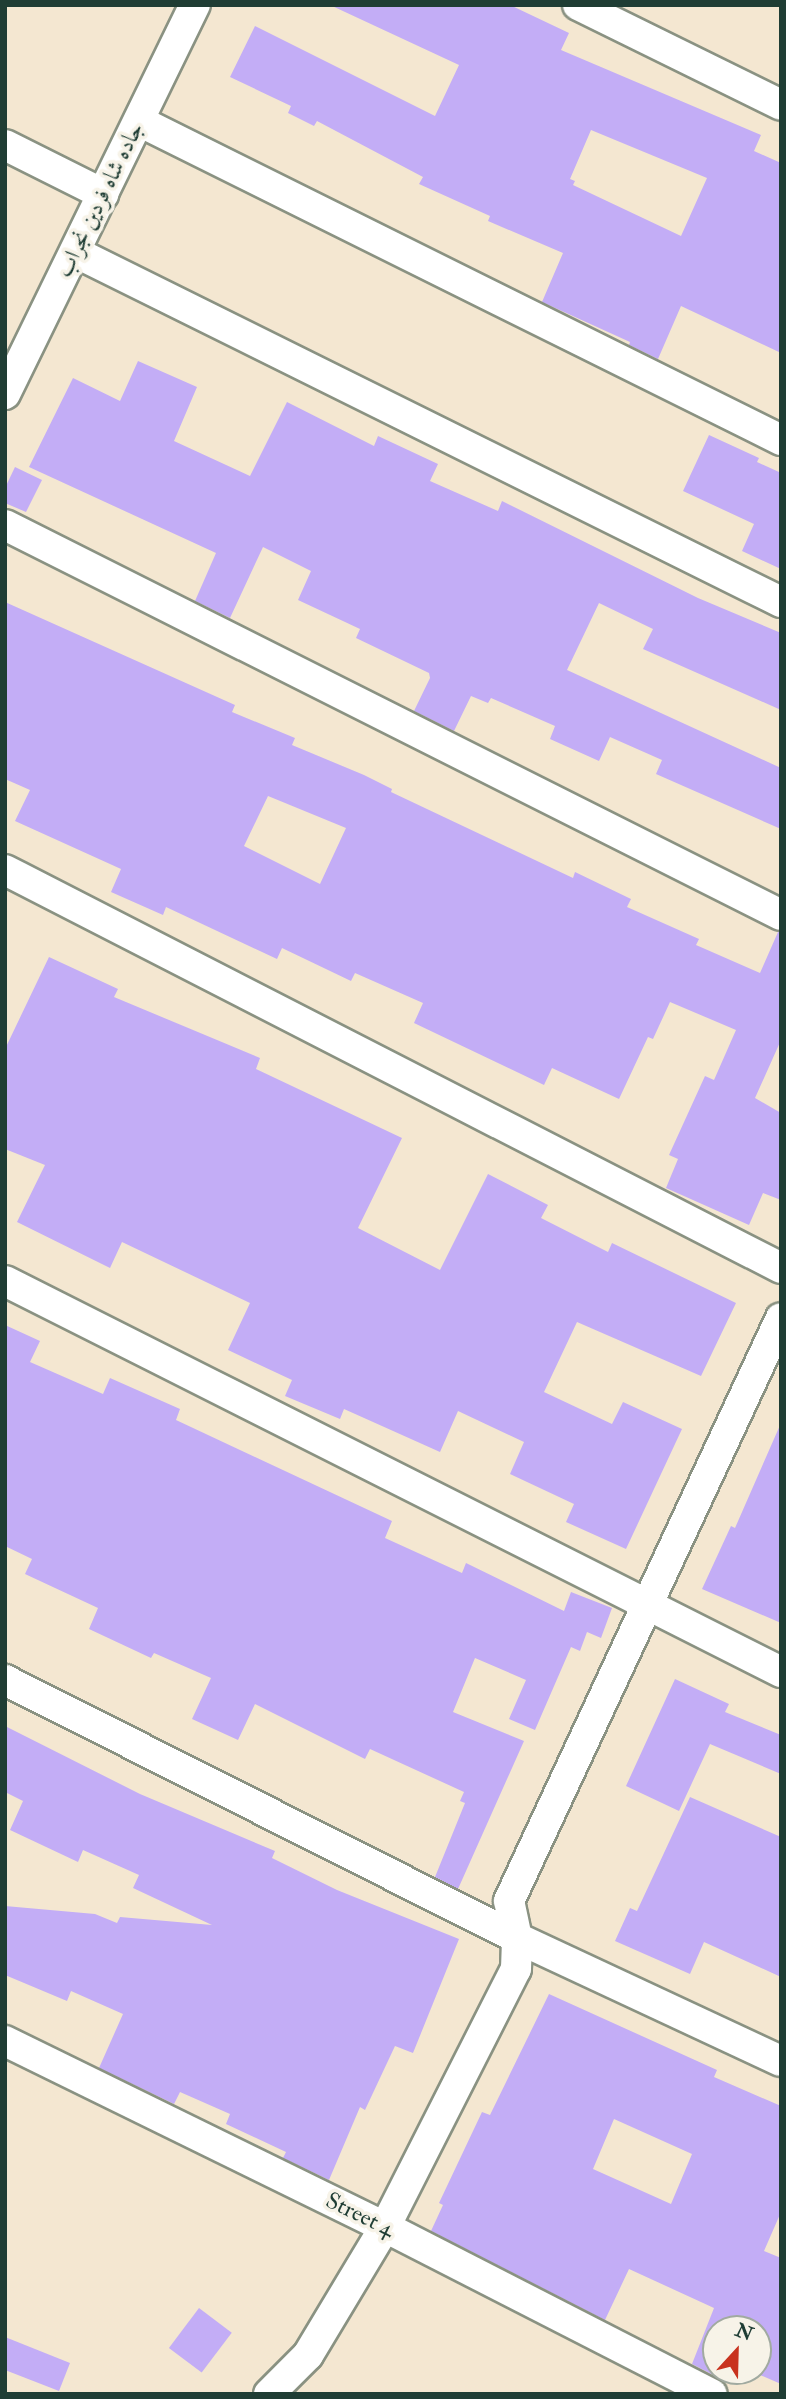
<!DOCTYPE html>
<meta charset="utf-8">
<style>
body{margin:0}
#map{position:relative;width:786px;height:2399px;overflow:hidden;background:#f4e7d1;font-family:"IM FELL Double Pica",Amiri,serif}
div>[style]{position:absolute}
.building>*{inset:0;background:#c3adf6;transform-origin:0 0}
.roads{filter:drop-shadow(2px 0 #8a9282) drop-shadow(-2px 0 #8a9282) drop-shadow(0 2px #8a9282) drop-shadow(0 -2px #8a9282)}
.minor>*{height:30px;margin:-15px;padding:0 15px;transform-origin:15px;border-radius:15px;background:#fff}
span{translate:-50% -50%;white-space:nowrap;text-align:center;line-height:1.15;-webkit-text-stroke:7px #f7f3e8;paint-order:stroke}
.street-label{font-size:23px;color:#1f3d34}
.frame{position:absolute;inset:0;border:7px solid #1f3d34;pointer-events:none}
.north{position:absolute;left:702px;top:2315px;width:70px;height:70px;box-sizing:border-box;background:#f7f3e8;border:2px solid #a1aaa0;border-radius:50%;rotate:22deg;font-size:19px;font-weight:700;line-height:28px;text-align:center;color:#1f3d34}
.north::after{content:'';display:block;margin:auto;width:24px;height:32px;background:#c8321e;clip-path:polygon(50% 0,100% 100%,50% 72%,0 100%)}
</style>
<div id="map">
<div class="building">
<i style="clip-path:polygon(evenodd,330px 5px,510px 5px,569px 33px,561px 50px,761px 135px,754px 151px,781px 163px,781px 353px,681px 306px,658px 359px,629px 345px,630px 342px,542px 302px,563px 253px,488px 221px,490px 216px,419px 184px,423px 177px,317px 121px,314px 126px,288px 113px,291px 106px,230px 77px,255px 26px,435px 116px,459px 65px,330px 5px,591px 130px,707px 178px,681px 236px,573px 185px,575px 181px,570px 179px,591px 130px)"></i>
<i style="clip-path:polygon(138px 361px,197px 387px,174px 441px,250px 476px,287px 402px,374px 446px,378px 436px,438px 464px,430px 481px,498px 511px,502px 501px,698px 598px,781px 633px,781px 710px,643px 649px,653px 629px,599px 603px,567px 670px,781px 768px,781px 829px,656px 774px,662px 760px,610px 737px,599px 761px,550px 739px,555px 726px,491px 698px,488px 703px,471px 696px,454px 731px,414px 711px,430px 678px,429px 673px,356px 638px,360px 629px,298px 600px,311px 571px,263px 547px,230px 618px,195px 601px,216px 553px,29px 467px,73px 378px,120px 401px)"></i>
<i style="clip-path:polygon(709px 435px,759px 458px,757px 462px,779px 472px,781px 469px,781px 569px,742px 551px,754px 524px,683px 491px)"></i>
<i style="clip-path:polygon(15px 467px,42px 480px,26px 512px,5px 503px,5px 488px)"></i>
<i style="clip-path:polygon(evenodd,5px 602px,235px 705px,232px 712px,295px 738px,292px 745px,364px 775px,392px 789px,391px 792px,573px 878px,575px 872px,631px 899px,627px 907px,699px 939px,696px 945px,760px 973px,778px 932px,781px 932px,781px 1040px,755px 1098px,781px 1113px,781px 1200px,763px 1193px,749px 1225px,666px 1188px,678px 1159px,669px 1155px,705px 1076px,714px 1080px,736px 1030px,670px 1002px,653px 1039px,648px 1037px,619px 1099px,552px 1068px,544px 1085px,414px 1023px,423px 1003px,355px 973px,351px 981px,282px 948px,277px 959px,166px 907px,163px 915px,111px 892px,121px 869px,15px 821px,30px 790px,5px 779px,5px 602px,268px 796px,346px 828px,320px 884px,244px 846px,268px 796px)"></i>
<i style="clip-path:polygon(49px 957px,118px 989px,114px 997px,260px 1058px,256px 1069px,402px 1138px,358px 1228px,440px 1270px,488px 1174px,548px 1205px,541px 1218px,608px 1252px,612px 1243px,736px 1303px,701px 1376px,577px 1322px,544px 1392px,612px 1424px,623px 1402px,682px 1429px,626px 1549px,566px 1522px,574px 1504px,510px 1474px,524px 1442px,458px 1411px,440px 1452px,344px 1409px,340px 1419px,285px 1396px,292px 1380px,228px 1350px,250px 1303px,122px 1242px,110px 1268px,17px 1222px,45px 1165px,5px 1149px,5px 1049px)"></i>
<i style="clip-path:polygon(5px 1325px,40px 1341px,30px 1362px,103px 1394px,110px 1378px,180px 1409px,176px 1420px,392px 1521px,385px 1538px,462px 1573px,466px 1563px,564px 1611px,571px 1592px,612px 1608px,601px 1638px,587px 1632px,580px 1651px,571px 1647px,535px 1730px,509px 1719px,526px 1680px,475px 1658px,453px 1712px,524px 1741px,458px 1889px,435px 1877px,465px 1803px,460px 1801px,464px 1792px,370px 1749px,365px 1759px,255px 1704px,238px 1740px,192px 1719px,211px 1678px,154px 1653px,151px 1658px,89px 1629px,98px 1608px,25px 1574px,32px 1559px,5px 1546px)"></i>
<i style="clip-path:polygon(781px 1423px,781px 1623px,702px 1589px,731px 1526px,735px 1528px)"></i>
<i style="clip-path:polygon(675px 1679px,729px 1704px,725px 1712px,781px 1735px,781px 1774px,710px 1744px,679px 1811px,626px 1786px)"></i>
<i style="clip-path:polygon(5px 1726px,140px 1794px,275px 1851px,272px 1858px,337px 1890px,459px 1939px,413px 2053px,395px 2046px,365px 2110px,360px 2107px,329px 2180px,283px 2158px,286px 2152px,226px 2124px,230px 2114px,180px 2092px,174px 2104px,99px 2068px,123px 2014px,71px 1991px,67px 2001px,5px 1975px,5px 1906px,95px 1914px,117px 1923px,120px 1917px,212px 1925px,133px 1888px,139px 1875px,83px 1850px,78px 1862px,10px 1830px,23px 1801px,5px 1792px)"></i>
<i style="clip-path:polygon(690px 1797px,781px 1837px,781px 1977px,704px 1942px,690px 1974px,615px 1941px,630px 1908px,637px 1911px)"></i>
<i style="clip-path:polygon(evenodd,549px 1994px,717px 2070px,714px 2077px,781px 2106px,781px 2212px,764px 2251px,781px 2258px,781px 2384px,751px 2371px,758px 2371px,758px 2329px,716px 2329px,716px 2371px,725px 2371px,721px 2379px,692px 2364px,714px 2308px,629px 2269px,605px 2320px,431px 2231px,443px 2205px,439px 2203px,482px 2112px,490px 2115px,549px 1994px,614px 2119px,692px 2154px,671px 2204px,593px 2169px,614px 2119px)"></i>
<i style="left:199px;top:2308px;width:41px;height:50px;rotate:37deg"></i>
<i style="clip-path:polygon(5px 2337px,70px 2363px,59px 2391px,5px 2370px)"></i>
</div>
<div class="roads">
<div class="minor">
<i style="left:578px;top:5px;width:226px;rotate:26.2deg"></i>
<i style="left:139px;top:121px;width:717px;rotate:26.42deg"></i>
<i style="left:5px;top:145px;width:110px;rotate:26.6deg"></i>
<i style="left:75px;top:252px;width:788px;rotate:26.37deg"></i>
<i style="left:5px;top:394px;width:433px;rotate:-64deg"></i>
<i style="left:5px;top:525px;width:868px;rotate:26.68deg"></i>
<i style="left:5px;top:870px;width:872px;rotate:27.15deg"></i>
<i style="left:5px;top:1281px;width:869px;rotate:26.74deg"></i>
<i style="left:5px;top:1680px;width:573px;rotate:26.74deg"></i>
<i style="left:517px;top:1938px;width:291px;rotate:25deg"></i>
<i style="left:5px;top:2041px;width:423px;rotate:26.1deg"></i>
<i style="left:385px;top:2227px;width:367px;rotate:27.1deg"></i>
<i style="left:269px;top:2394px;width:55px;rotate:-45deg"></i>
<i style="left:308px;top:2355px;width:149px;rotate:-59deg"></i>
<i style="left:385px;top:2227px;width:289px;rotate:-63.1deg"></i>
<i style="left:516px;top:1969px;width:31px;rotate:-88deg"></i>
<i style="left:517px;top:1938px;width:38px;rotate:-102deg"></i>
<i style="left:509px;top:1901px;width:643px;rotate:-64.99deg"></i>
</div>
</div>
<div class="street-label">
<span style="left:100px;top:200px;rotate:-64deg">جاده شاه فردین نجراب</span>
<span style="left:360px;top:2215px;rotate:26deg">Street 4</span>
</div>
<div class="frame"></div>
<div class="north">N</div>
</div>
